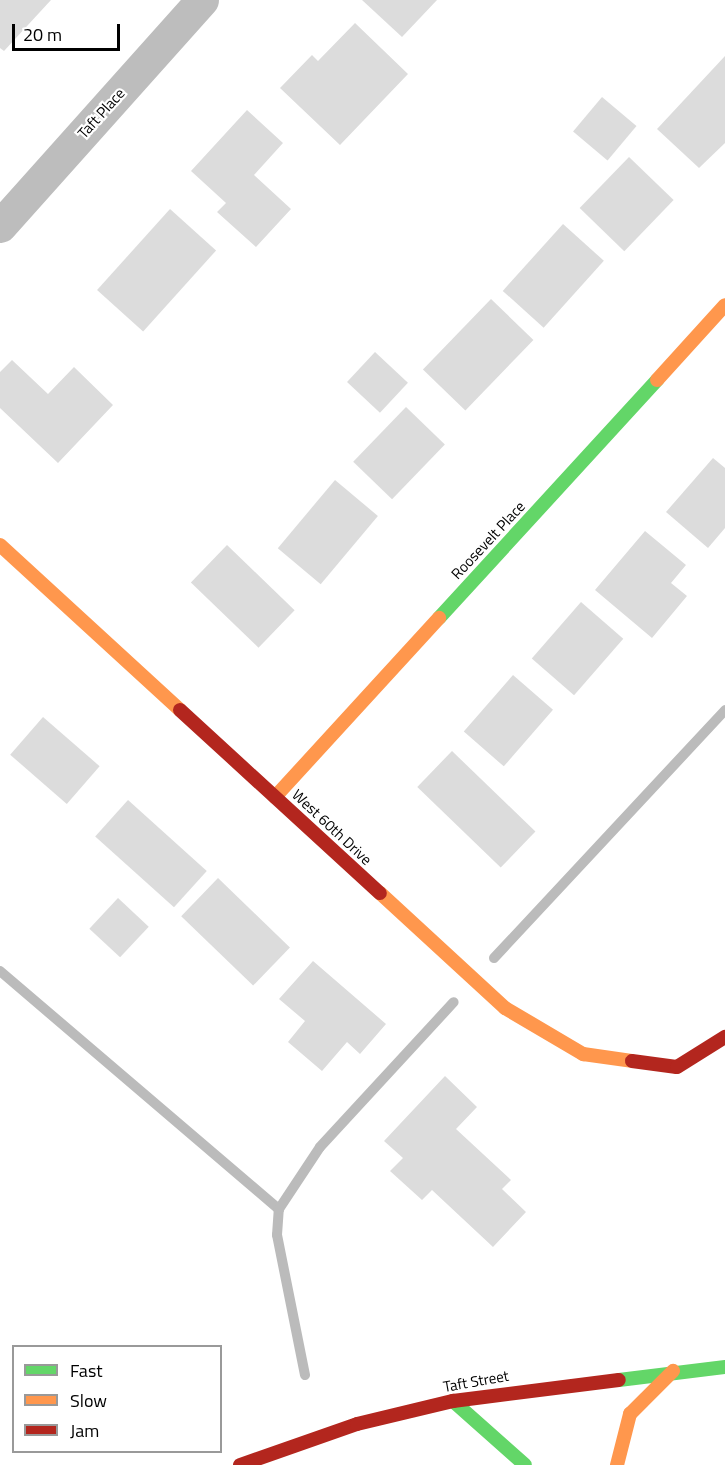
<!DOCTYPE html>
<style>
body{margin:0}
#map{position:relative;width:725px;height:1465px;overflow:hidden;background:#fff;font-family:"Titillium Web",sans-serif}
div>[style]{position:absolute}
.stream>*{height:10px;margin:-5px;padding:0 5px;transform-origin:5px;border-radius:5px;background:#bbb}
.building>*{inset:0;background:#dcdcdc;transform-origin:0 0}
.street>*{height:33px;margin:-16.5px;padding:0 16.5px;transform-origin:16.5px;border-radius:16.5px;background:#bdbdbd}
.fast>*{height:14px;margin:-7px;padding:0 7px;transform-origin:7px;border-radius:7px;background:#63d668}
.slow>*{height:14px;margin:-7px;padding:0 7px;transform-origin:7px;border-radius:7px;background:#ff974d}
.jam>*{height:14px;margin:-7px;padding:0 7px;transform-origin:7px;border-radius:7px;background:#b3261e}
span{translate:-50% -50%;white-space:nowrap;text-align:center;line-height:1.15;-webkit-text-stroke:4.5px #fff;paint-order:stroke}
.street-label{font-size:15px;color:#000}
.legend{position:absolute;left:12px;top:1345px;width:210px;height:108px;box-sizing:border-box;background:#fff;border:2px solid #999;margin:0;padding:8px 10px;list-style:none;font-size:18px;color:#000}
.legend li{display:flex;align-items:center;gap:12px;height:30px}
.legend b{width:30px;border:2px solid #999}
.scale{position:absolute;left:12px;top:24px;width:108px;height:27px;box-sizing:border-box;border:3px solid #000;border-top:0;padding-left:8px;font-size:18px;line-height:21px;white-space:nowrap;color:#000;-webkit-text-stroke:4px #fff;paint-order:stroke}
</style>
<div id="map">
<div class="stream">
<i style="left:494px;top:958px;width:339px;rotate:-47deg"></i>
<i style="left:0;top:971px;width:367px;rotate:40.5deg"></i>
<i style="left:305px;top:1375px;width:143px;rotate:-101.3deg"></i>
<i style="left:277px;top:1235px;width:26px;rotate:-86deg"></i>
<i style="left:279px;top:1209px;width:74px;rotate:-56.5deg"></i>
<i style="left:320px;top:1147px;width:197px;rotate:-47.3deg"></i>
</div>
<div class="building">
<i style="clip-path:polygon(0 0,51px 0,4px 51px,0 48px)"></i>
<i style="clip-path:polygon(362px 0,437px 0,402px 37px)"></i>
<i style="clip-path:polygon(355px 23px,408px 74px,340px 145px,280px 88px,312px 55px,318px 61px)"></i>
<i style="clip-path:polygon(725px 56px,725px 143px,699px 168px,657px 129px)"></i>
<i style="left:602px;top:97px;width:45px;height:45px;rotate:40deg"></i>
<i style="clip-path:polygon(247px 110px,283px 143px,254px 175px,291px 209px,256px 247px,217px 212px,226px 203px,191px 171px)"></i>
<i style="left:629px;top:157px;width:62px;height:71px;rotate:44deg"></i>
<i style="left:170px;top:209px;width:62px;height:109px;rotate:42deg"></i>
<i style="left:563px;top:224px;width:55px;height:90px;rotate:42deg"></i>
<i style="left:491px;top:299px;width:59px;height:98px;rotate:44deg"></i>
<i style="left:375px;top:352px;width:45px;height:41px;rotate:43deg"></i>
<i style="clip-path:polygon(12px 360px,48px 394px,74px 367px,113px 405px,58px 463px,0 408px,0 372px)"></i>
<i style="left:406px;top:407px;width:54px;height:76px;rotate:44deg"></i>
<i style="clip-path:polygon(713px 458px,725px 468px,725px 528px,708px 548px,666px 512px)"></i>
<i style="left:335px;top:480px;width:56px;height:89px;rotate:40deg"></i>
<i style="clip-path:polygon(645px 531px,686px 565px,671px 583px,687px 596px,652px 638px,595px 590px)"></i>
<i style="left:227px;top:545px;width:94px;height:52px;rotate:44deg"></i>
<i style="left:581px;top:602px;width:56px;height:75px;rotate:41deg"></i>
<i style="left:513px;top:675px;width:53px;height:75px;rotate:41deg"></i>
<i style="left:43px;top:717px;width:75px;height:50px;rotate:41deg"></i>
<i style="left:452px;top:751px;width:116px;height:50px;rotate:44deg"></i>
<i style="left:128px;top:800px;width:106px;height:49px;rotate:42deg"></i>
<i style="left:218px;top:878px;width:100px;height:53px;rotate:44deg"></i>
<i style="left:118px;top:898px;width:42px;height:42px;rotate:43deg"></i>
<i style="clip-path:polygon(313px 961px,386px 1024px,360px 1054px,347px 1042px,322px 1071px,288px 1042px,305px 1021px,279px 999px)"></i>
<i style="clip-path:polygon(445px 1076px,477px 1107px,456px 1129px,511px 1180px,502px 1189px,526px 1212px,493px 1247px,432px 1190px,422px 1200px,390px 1171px,403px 1158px,384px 1141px)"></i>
</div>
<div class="street">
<i style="left:0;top:226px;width:303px;rotate:-48.2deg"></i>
</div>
<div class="fast">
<i style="left:439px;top:618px;width:323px;rotate:-47.5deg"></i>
<i style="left:619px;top:1380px;width:107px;rotate:-7deg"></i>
<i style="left:453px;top:1401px;width:96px;rotate:41.6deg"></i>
</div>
<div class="slow">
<i style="left:657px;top:380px;width:101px;rotate:-47.8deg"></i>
<i style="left:0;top:545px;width:244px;rotate:42.5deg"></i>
<i style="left:275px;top:797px;width:243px;rotate:-47.5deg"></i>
<i style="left:380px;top:893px;width:170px;rotate:42.6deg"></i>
<i style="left:505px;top:1008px;width:91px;rotate:30.5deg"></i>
<i style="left:583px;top:1054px;width:49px;rotate:8.1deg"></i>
<i style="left:617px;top:1465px;width:53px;rotate:-75.7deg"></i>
<i style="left:630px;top:1414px;width:61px;rotate:-45deg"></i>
</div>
<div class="jam">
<i style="left:180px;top:710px;width:271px;rotate:42.5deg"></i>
<i style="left:632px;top:1061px;width:45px;rotate:7.6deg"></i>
<i style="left:677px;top:1067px;width:57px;rotate:-32deg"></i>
<i style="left:240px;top:1465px;width:124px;rotate:-19.3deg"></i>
<i style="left:357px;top:1424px;width:99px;rotate:-13.5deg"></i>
<i style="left:453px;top:1401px;width:167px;rotate:-7.2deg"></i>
</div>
<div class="street-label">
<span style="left:101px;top:113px;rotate:-48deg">Taft Place</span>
<span style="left:488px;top:540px;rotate:-47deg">Roosevelt Place</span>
<span style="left:332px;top:827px;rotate:43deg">West 60th Drive</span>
<span style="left:476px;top:1381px;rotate:-10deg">Taft Street</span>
</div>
<ul class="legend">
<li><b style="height:8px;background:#63d668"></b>Fast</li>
<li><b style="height:8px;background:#ff974d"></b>Slow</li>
<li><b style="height:8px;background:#b3261e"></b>Jam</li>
</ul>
<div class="scale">20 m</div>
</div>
